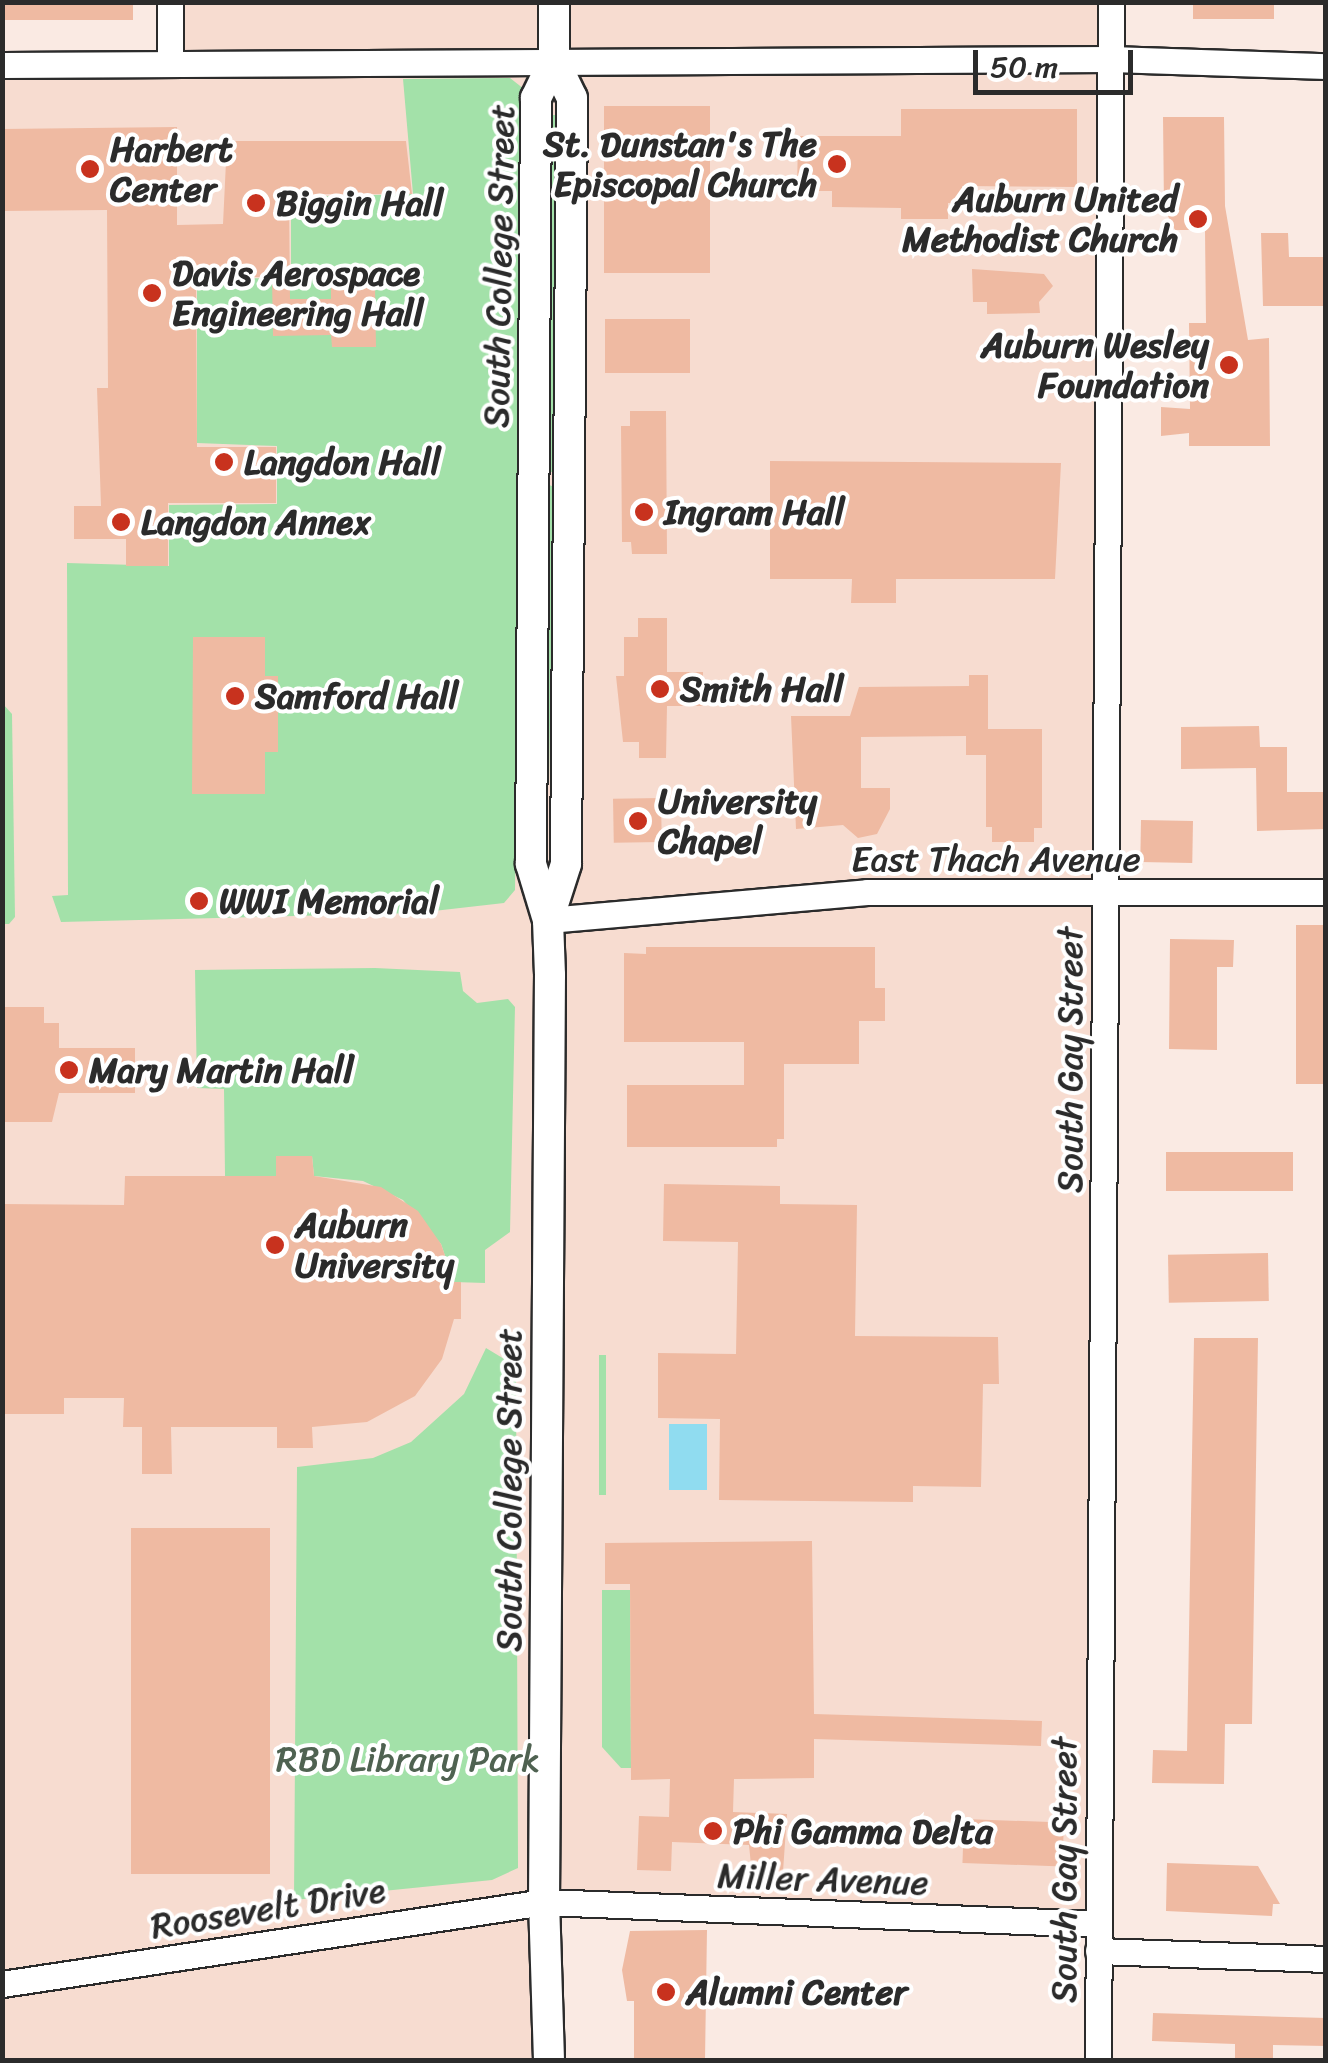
<!DOCTYPE html>
<style>
body{margin:0}
#map{position:relative;width:1328px;height:2063px;overflow:hidden;background:#faeae3;font-family:Sriracha,sans-serif}
div>[style]{position:absolute}
.built>*{inset:0;background:#f7dcd0}
.green>*{inset:0;background:#a3e1a9;transform-origin:0 0}
.water>*{inset:0;background:#90dcf0;transform-origin:0 0}
.building>*{inset:0;background:#efbaa2;transform-origin:0 0}
.roads{filter:drop-shadow(2px 0 #2b2b2b) drop-shadow(-2px 0 #2b2b2b) drop-shadow(0 2px #2b2b2b) drop-shadow(0 -2px #2b2b2b)}
.minor>*{height:25px;margin:-12.5px;padding:0 12.5px;transform-origin:12.5px;border-radius:12.5px;background:#fff}
.major>*{height:30px;margin:-15px;padding:0 15px;transform-origin:15px;border-radius:15px;background:#fff}
.dots>*{width:28px;height:28px;translate:-50% -50%;box-sizing:border-box;border:5px solid #fff;border-radius:50%}
span{translate:-50% -50%;white-space:nowrap;text-align:center;line-height:1.15;-webkit-text-stroke:8px #fff;paint-order:stroke}
.poi-label{font-size:35px;color:#2b2b2b;font-weight:700}
.right{translate:-100% -50%;text-align:right}
.left{translate:0 -50%;text-align:left}
.street-label{font-size:35px;color:#2b2b2b}
.park-label{font-size:35px;color:#4f6251}
.frame{position:absolute;inset:0;border:5px solid #2b2b2b;pointer-events:none}
.scale{position:absolute;left:973px;top:50px;width:160px;height:45px;box-sizing:border-box;border:5px solid #2b2b2b;border-top:0;padding-left:12px;font-size:30px;line-height:35px;white-space:nowrap;color:#2b2b2b;-webkit-text-stroke:8px #fff;paint-order:stroke}
</style>
<div id="map">
<div class="built">
<i style="clip-path:polygon(170px 3px,1111px 3px,1098px 1924px,545px 1902px,548px 2060px,3px 2060px,2px 65px,170px 63px)"></i>
</div>
<div class="green">
<i style="clip-path:polygon(510px 78px,524px 89px,515px 890px,504px 903px,416px 913px,61px 922px,52px 896px,68px 895px,67px 563px,169px 566px,169px 505px,277px 504px,277px 446px,197px 443px,197px 277px,291px 279px,291px 197px,413px 194px,403px 79px)"></i>
<i style="left:546px;top:115px;width:9px;height:357px"></i>
<i style="clip-path:polygon(545px 483px,556px 488px,551px 844px)"></i>
<i style="clip-path:polygon(3px 704px,12px 714px,15px 917px,9px 924px,2px 924px)"></i>
<i style="clip-path:polygon(375px 968px,460px 972px,463px 991px,477px 1003px,508px 999px,515px 1007px,510px 1232px,485px 1250px,485px 1283px,454px 1282px,441px 1244px,403px 1200px,363px 1181px,314px 1176px,312px 1156px,276px 1156px,276px 1176px,225px 1176px,224px 1089px,197px 1088px,195px 970px)"></i>
<i style="clip-path:polygon(486px 1348px,516px 1366px,518px 1868px,492px 1880px,294px 1900px,297px 1467px,373px 1458px,411px 1442px,464px 1394px)"></i>
<i style="left:599px;top:1355px;width:7px;height:140px"></i>
<i style="clip-path:polygon(602px 1590px,630px 1590px,631px 1768px,621px 1768px,602px 1747px)"></i>
</div>
<div class="water">
<i style="left:669px;top:1424px;width:38px;height:66px"></i>
</div>
<div class="building">
<i style="left:2px;top:2px;width:131px;height:18px"></i>
<i style="left:1193px;top:2px;width:81px;height:17px"></i>
<i style="left:604px;top:106px;width:106px;height:167px"></i>
<i style="clip-path:polygon(901px 109px,1077px 109px,1077px 187px,962px 186px,962px 203px,948px 203px,948px 219px,901px 219px,901px 208px,832px 207px,832px 191px,797px 191px,798px 136px,901px 136px)"></i>
<i style="clip-path:polygon(1163px 117px,1224px 117px,1225px 206px,1248px 340px,1269px 338px,1270px 446px,1189px 446px,1189px 433px,1161px 436px,1161px 407px,1190px 409px,1189px 323px,1206px 323px,1205px 230px,1175px 230px,1164px 208px)"></i>
<i style="clip-path:polygon(177px 127px,177px 225px,223px 224px,227px 141px,406px 141px,412px 194px,289px 194px,290px 299px,331px 299px,331px 287px,375px 286px,376px 347px,332px 347px,331px 335px,273px 336px,272px 277px,196px 277px,197px 447px,276px 447px,276px 503px,168px 503px,168px 566px,126px 566px,126px 539px,74px 539px,74px 506px,101px 506px,97px 388px,108px 388px,107px 210px,2px 211px,2px 129px)"></i>
<i style="clip-path:polygon(1261px 233px,1288px 233px,1289px 257px,1326px 257px,1326px 306px,1263px 306px)"></i>
<i style="clip-path:polygon(972px 269px,1044px 274px,1053px 286px,1039px 302px,1040px 313px,987px 314px,987px 302px,973px 302px)"></i>
<i style="left:605px;top:319px;width:85px;height:54px"></i>
<i style="clip-path:polygon(630px 411px,666px 411px,667px 554px,632px 554px,631px 542px,622px 542px,621px 426px,630px 426px)"></i>
<i style="clip-path:polygon(770px 461px,1061px 463px,1055px 579px,896px 579px,896px 603px,851px 603px,852px 579px,770px 579px)"></i>
<i style="clip-path:polygon(638px 618px,667px 618px,667px 672px,703px 672px,703px 706px,667px 706px,666px 758px,639px 758px,639px 742px,623px 742px,616px 676px,624px 676px,624px 637px,638px 637px)"></i>
<i style="clip-path:polygon(193px 637px,265px 637px,265px 676px,278px 676px,278px 752px,265px 752px,265px 794px,192px 794px)"></i>
<i style="clip-path:polygon(969px 675px,988px 675px,988px 729px,1042px 729px,1042px 828px,1034px 828px,1034px 842px,992px 842px,992px 827px,986px 827px,986px 755px,966px 755px,966px 736px,861px 737px,861px 788px,890px 788px,890px 809px,877px 834px,858px 838px,843px 825px,796px 829px,791px 716px,850px 716px,859px 687px,969px 686px)"></i>
<i style="clip-path:polygon(1259px 726px,1260px 747px,1287px 747px,1287px 792px,1326px 792px,1326px 829px,1257px 831px,1256px 768px,1181px 769px,1181px 727px)"></i>
<i style="left:661px;top:798px;width:44px;height:48px;rotate:89deg"></i>
<i style="left:1141px;top:820px;width:52px;height:42px;rotate:1deg"></i>
<i style="left:1296px;top:925px;width:30px;height:159px"></i>
<i style="clip-path:polygon(1170px 939px,1234px 940px,1233px 967px,1217px 967px,1217px 1050px,1169px 1049px)"></i>
<i style="clip-path:polygon(646px 947px,875px 947px,875px 988px,885px 988px,885px 1021px,859px 1021px,859px 1064px,784px 1064px,784px 1139px,777px 1139px,777px 1147px,627px 1147px,627px 1085px,744px 1085px,744px 1042px,624px 1042px,624px 953px,646px 954px)"></i>
<i style="clip-path:polygon(2px 1007px,44px 1007px,44px 1023px,59px 1023px,59px 1048px,135px 1048px,135px 1093px,59px 1093px,52px 1122px,2px 1122px)"></i>
<i style="left:1166px;top:1152px;width:127px;height:39px"></i>
<i style="clip-path:polygon(276px 1156px,312px 1156px,314px 1176px,381px 1187px,418px 1211px,441px 1244px,454px 1282px,461px 1282px,461px 1319px,454px 1319px,442px 1359px,415px 1396px,367px 1422px,312px 1427px,313px 1448px,277px 1448px,277px 1427px,171px 1427px,172px 1474px,142px 1474px,142px 1427px,123px 1427px,124px 1398px,64px 1398px,64px 1414px,2px 1414px,2px 1204px,124px 1205px,125px 1176px,276px 1176px)"></i>
<i style="clip-path:polygon(664px 1184px,780px 1186px,780px 1204px,857px 1205px,855px 1336px,998px 1337px,999px 1384px,983px 1384px,981px 1487px,913px 1486px,913px 1502px,719px 1500px,720px 1419px,658px 1418px,658px 1353px,736px 1354px,738px 1242px,663px 1241px)"></i>
<i style="left:1268px;top:1253px;width:48px;height:100px;rotate:89deg"></i>
<i style="clip-path:polygon(1194px 1338px,1258px 1338px,1252px 1724px,1225px 1724px,1224px 1784px,1152px 1783px,1153px 1750px,1187px 1751px)"></i>
<i style="left:131px;top:1528px;width:139px;height:346px"></i>
<i style="clip-path:polygon(812px 1541px,814px 1714px,1042px 1721px,1041px 1746px,814px 1739px,814px 1778px,734px 1779px,733px 1812px,787px 1814px,782px 1886px,753px 1885px,749px 1845px,672px 1842px,671px 1871px,637px 1870px,639px 1816px,669px 1817px,670px 1779px,631px 1780px,630px 1584px,605px 1584px,605px 1543px)"></i>
<i style="left:964px;top:1819px;width:100px;height:44px;rotate:2deg"></i>
<i style="clip-path:polygon(1167px 1863px,1258px 1866px,1280px 1904px,1273px 1904px,1272px 1916px,1166px 1911px)"></i>
<i style="clip-path:polygon(707px 1930px,705px 2060px,634px 2060px,634px 2001px,627px 2001px,622px 1970px,630px 1931px)"></i>
<i style="clip-path:polygon(1153px 2013px,1326px 2018px,1326px 2046px,1273px 2045px,1273px 2060px,1235px 2060px,1235px 2044px,1152px 2041px)"></i>
</div>
<div class="roads">
<div class="minor">
<i style="left:170px;top:2px;width:61px;rotate:90deg"></i>
<i style="left:2px;top:65px;width:1109px;rotate:-0.31deg"></i>
<i style="left:1111px;top:59px;width:215px;rotate:1.9deg"></i>
<i style="left:548px;top:920px;width:320px;rotate:-5deg"></i>
<i style="left:867px;top:892px;width:459px"></i>
<i style="left:1098px;top:1951px;width:228px;rotate:2deg"></i>
<i style="left:2px;top:1984px;width:548px;rotate:-8.6deg"></i>
<i style="left:544px;top:1902px;width:554px;rotate:2.27deg"></i>
<i style="left:1098px;top:2060px;width:2058px;rotate:-89.64deg"></i>
</div>
<div class="major">
<i style="left:548px;top:920px;width:59px;rotate:-72.2deg"></i>
<i style="left:566px;top:864px;width:766px;rotate:-89.55deg"></i>
<i style="left:572px;top:98px;width:41px;rotate:-115.9deg"></i>
<i style="left:554px;top:61px;width:59px;rotate:-90deg"></i>
<i style="left:549px;top:2060px;width:158px;rotate:-91.8deg"></i>
<i style="left:544px;top:1902px;width:927px;rotate:-89.63deg"></i>
<i style="left:550px;top:975px;width:55px;rotate:-92.1deg"></i>
<i style="left:548px;top:920px;width:59px;rotate:-106.9deg"></i>
<i style="left:531px;top:864px;width:766px;rotate:-89.63deg"></i>
<i style="left:536px;top:98px;width:41px;rotate:-64.1deg"></i>
</div>
</div>
<div class="dots">
<i style="left:837px;top:164px;background:#c8321e"></i>
<i style="left:90px;top:169px;background:#c8321e"></i>
<i style="left:256px;top:203px;background:#c8321e"></i>
<i style="left:1198px;top:219px;background:#c8321e"></i>
<i style="left:152px;top:293px;background:#c8321e"></i>
<i style="left:1229px;top:365px;background:#c8321e"></i>
<i style="left:224px;top:462px;background:#c8321e"></i>
<i style="left:644px;top:512px;background:#c8321e"></i>
<i style="left:121px;top:522px;background:#c8321e"></i>
<i style="left:660px;top:689px;background:#c8321e"></i>
<i style="left:235px;top:696px;background:#c8321e"></i>
<i style="left:638px;top:821px;background:#c8321e"></i>
<i style="left:199px;top:901px;background:#c8321e"></i>
<i style="left:69px;top:1070px;background:#c8321e"></i>
<i style="left:275px;top:1245px;background:#c8321e"></i>
<i style="left:713px;top:1831px;background:#c8321e"></i>
<i style="left:666px;top:1992px;background:#c8321e"></i>
</div>
<div class="poi-label">
<span class="right" style="left:817px;top:164px">St. Dunstan's The<br>Episcopal Church</span>
<span class="left" style="left:110px;top:169px">Harbert<br>Center</span>
<span class="right" style="left:1178px;top:219px">Auburn United<br>Methodist Church</span>
<span class="left" style="left:276px;top:203px">Biggin Hall</span>
<span class="left" style="left:172px;top:293px">Davis Aerospace<br>Engineering Hall</span>
<span class="right" style="left:1209px;top:365px">Auburn Wesley<br>Foundation</span>
<span class="left" style="left:244px;top:462px">Langdon Hall</span>
<span class="left" style="left:664px;top:512px">Ingram Hall</span>
<span class="left" style="left:141px;top:522px">Langdon Annex</span>
<span class="left" style="left:680px;top:689px">Smith Hall</span>
<span class="left" style="left:255px;top:696px">Samford Hall</span>
<span class="left" style="left:658px;top:821px">University<br>Chapel</span>
<span class="left" style="left:219px;top:901px">WWI Memorial</span>
<span class="left" style="left:89px;top:1070px">Mary Martin Hall</span>
<span class="left" style="left:295px;top:1245px">Auburn<br>University</span>
<span class="left" style="left:733px;top:1831px">Phi Gamma Delta</span>
<span class="left" style="left:686px;top:1992px">Alumni Center</span>
</div>
<div class="street-label">
<span style="left:499px;top:266px;rotate:-89deg">South College Street</span>
<span style="left:996px;top:859px">East Thach Avenue</span>
<span style="left:1070px;top:1060px;rotate:-90deg">South Gay Street</span>
<span style="left:509px;top:1490px;rotate:-90deg">South College Street</span>
<span style="left:1064px;top:1870px;rotate:-90deg">South Gay Street</span>
<span style="left:823px;top:1879px;rotate:2deg">Miller Avenue</span>
<span style="left:268px;top:1908px;rotate:-9deg">Roosevelt Drive</span>
</div>
<div class="park-label">
<span style="left:408px;top:1759px">RBD Library Park</span>
</div>
<div class="frame"></div>
<div class="scale">50 m</div>
</div>
